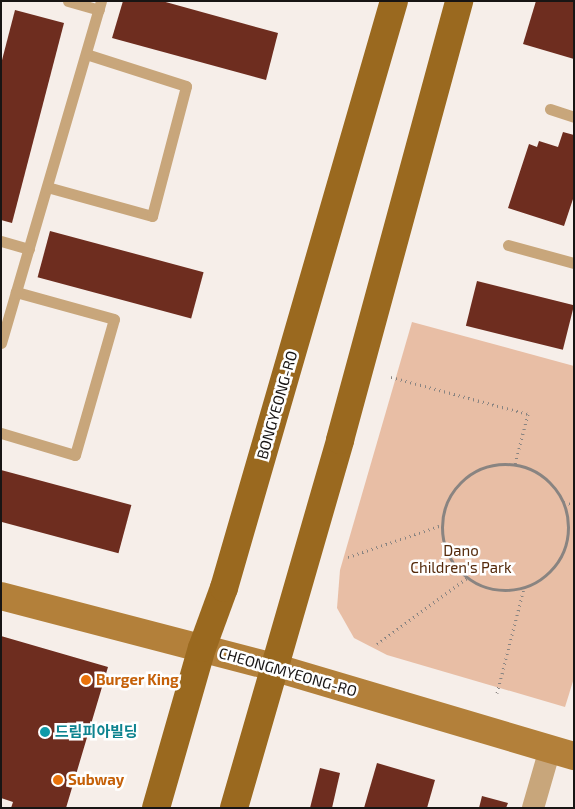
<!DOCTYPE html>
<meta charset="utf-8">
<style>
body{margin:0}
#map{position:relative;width:575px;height:809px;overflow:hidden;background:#f6eee9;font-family:"Exo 2","Noto Sans KR",sans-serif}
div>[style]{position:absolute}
.green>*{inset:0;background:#e8bea5}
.building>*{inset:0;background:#6e2d1f;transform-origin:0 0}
.path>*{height:3px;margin-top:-1.5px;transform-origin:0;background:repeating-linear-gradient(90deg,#898481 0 1px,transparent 0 5px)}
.path>.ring{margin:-1.5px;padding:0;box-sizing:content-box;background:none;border:3px solid #898481;border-radius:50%}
.lane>*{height:11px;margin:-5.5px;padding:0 5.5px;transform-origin:5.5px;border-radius:5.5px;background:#c8a67b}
.street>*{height:22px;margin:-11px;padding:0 11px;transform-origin:11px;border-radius:11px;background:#c8a67b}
.secondary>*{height:28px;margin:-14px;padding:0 14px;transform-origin:14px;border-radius:14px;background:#b3803a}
.primary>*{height:28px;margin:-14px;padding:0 14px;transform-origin:14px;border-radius:14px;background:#9a691f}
.dots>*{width:14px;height:14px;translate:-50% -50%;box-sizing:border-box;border:2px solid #fff;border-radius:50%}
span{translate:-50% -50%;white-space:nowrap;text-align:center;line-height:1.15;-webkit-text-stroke:5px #fff;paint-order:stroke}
.street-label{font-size:15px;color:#181514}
.park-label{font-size:15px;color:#54290a}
.food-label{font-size:15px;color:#c56008;font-weight:700}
.left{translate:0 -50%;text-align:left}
.culture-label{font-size:15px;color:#0d838f;font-weight:700}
.frame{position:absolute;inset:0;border:2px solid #181514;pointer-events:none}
</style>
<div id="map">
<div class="green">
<i style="clip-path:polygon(412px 322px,574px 366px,574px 678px,565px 707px,387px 655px,354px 638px,337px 608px,340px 570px)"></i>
</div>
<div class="building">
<i style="clip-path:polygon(123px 1px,162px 1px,278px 33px,266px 80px,112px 38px)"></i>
<i style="clip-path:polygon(536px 1px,574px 1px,574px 59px,523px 44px)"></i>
<i style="clip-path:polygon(15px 10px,64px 23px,12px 223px,1px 220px,1px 64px)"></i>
<i style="clip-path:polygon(563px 132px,574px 135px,574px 196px,564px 226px,508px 208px,529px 144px,537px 147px,539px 141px,558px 147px)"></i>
<i style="left:50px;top:231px;width:159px;height:48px;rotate:15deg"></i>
<i style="left:477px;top:281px;width:100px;height:46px;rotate:14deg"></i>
<i style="left:1px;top:470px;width:135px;height:50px;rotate:15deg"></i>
<i style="clip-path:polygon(1px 636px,108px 667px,66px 808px,11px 808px,13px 802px,1px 798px)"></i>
<i style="clip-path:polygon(377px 763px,435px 780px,427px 808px,364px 808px)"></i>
<i style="clip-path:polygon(320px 768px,340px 773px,332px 808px,310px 808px)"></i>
<i style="clip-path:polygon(482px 796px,508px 803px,506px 808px,479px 808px)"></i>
</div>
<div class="path">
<i style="left:391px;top:377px;width:142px;rotate:15.1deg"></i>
<i style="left:528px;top:414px;width:52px;rotate:104.6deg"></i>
<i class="ring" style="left:442px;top:464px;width:123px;height:123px"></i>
<i style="left:564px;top:502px;width:10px;rotate:17deg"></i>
<i style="left:348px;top:557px;width:99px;rotate:-18.8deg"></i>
<i style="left:377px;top:644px;width:112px;rotate:-36.3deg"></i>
<i style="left:497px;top:693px;width:108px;rotate:-75.6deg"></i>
</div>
<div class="lane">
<i style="left:68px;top:1px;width:32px;rotate:16deg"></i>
<i style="left:550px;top:109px;width:25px;rotate:18deg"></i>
<i style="left:47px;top:187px;width:109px;rotate:15.4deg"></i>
<i style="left:152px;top:216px;width:134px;rotate:-75.3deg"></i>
<i style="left:186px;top:86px;width:105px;rotate:-162.3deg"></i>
<i style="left:1px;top:241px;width:29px;rotate:16deg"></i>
<i style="left:508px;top:245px;width:68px;rotate:15.3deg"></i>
<i style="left:1px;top:343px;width:356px;rotate:-73.7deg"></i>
<i style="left:1px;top:433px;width:77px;rotate:16.6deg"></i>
<i style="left:75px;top:455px;width:141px;rotate:-74deg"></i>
<i style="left:114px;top:319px;width:102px;rotate:-164.6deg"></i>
</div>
<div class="street">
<i style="left:533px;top:808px;width:61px;rotate:-73.9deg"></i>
</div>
<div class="secondary">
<i style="left:1px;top:596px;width:281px;rotate:14.6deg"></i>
<i style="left:273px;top:667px;width:314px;rotate:16.5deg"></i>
</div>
<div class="primary">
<i style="left:156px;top:808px;width:166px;rotate:-74deg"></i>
<i style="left:202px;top:648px;width:64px;rotate:-69.9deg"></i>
<i style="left:224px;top:588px;width:611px;rotate:-73.85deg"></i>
<i style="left:234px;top:808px;width:383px;rotate:-73.9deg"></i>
<i style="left:340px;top:440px;width:455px;rotate:-74.8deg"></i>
</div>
<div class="dots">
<i style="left:86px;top:680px;background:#e8710a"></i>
<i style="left:45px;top:732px;background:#0f9aa8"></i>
<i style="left:58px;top:780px;background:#e8710a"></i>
</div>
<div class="street-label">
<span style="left:277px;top:405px;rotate:-74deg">BONGYEONG-RO</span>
<span style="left:288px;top:672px;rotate:16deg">CHEONGMYEONG-RO</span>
</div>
<div class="park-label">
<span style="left:461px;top:559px">Dano<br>Children's Park</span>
</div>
<div class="food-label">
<span class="left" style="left:96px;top:680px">Burger King</span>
<span class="left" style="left:68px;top:780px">Subway</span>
</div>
<div class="culture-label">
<span class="left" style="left:55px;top:732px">드림피아빌딩</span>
</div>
<div class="frame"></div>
</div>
